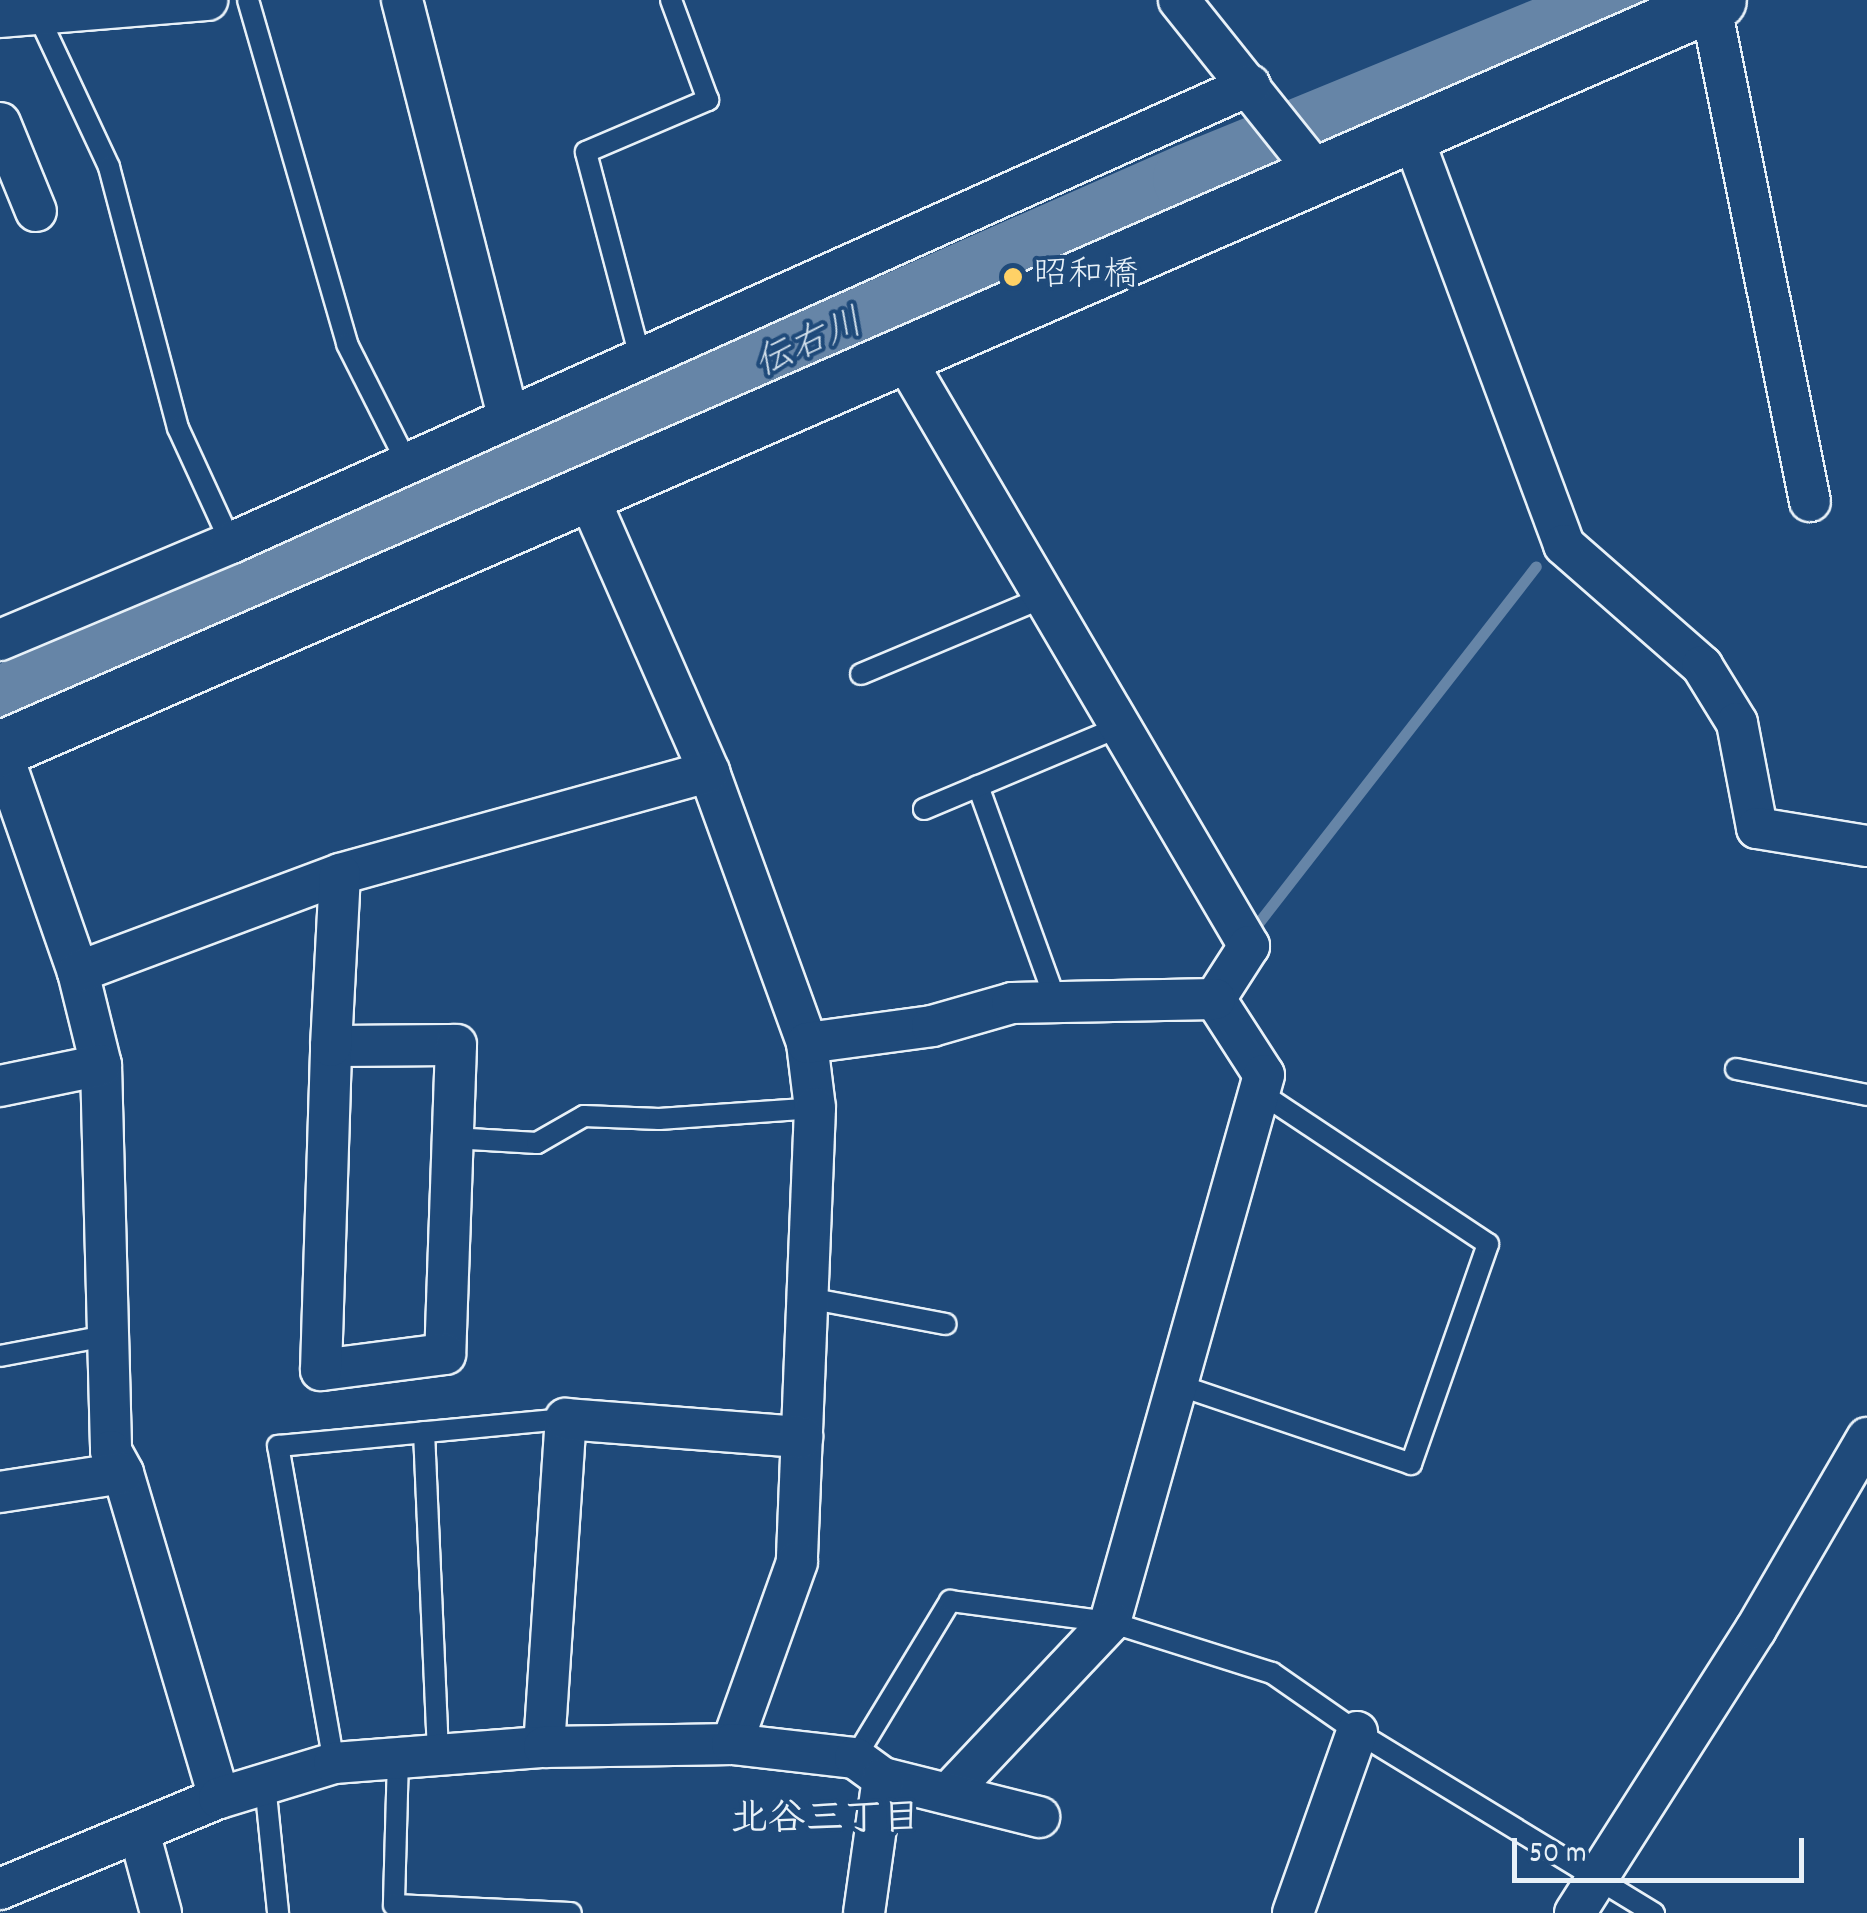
<!DOCTYPE html>
<meta charset="utf-8">
<style>
body{margin:0}
#map{position:relative;width:1867px;height:1913px;overflow:hidden;background:#1f4a7a;font-family:Dekko,"Klee One",sans-serif}
div>[style]{position:absolute}
.stream>*{height:11px;margin:-5.5px;padding:0 5.5px;transform-origin:5.5px;border-radius:5.5px;background:#6685a7}
.river>*{height:70px;margin:-35px;padding:0 35px;transform-origin:35px;border-radius:35px;background:#6685a7}
.roads{filter:drop-shadow(2px 0 #e8f1f8) drop-shadow(-2px 0 #e8f1f8) drop-shadow(0 2px #e8f1f8) drop-shadow(0 -2px #e8f1f8)}
.lane>*{height:20px;margin:-10px;padding:0 10px;transform-origin:10px;border-radius:10px;background:#1f4a7a}
.street>*{height:40px;margin:-20px;padding:0 20px;transform-origin:20px;border-radius:20px;background:#1f4a7a}
.secondary>*{height:55px;margin:-27.5px;padding:0 27.5px;transform-origin:27.5px;border-radius:27.5px;background:#1f4a7a}
.dots>*{width:28px;height:28px;translate:-50% -50%;box-sizing:border-box;border:5px solid #1f4a7a;border-radius:50%}
span{translate:-50% -50%;white-space:nowrap;text-align:center;line-height:1.15;-webkit-text-stroke:8px #1f4a7a;paint-order:stroke}
.poi-label{font-size:35px;color:#e8f1f8}
.left{translate:0 -50%;text-align:left}
.water-label{font-size:38px;color:#d4e1ec;font-style:italic}
.neighbourhood-label{font-size:38px;color:#e8f1f8;font-weight:700}
.scale{position:absolute;left:1512px;top:1838px;width:292px;height:45px;box-sizing:border-box;border:5px solid #e8f1f8;border-top:0;padding-left:12px;font-size:30px;line-height:35px;white-space:nowrap;color:#e8f1f8;-webkit-text-stroke:8px #1f4a7a;paint-order:stroke}
</style>
<div id="map">
<div class="stream">
<i style="left:1252px;top:931px;width:462px;rotate:-52.1deg"></i>
</div>
<div class="river">
<i style="left:0;top:702px;width:1298px;rotate:-23.76deg"></i>
<i style="left:1188px;top:179px;width:471px;rotate:-22.3deg"></i>
</div>
<div class="roads">
<div class="lane">
<i style="left:248px;top:0;width:358px;rotate:73.9deg"></i>
<i style="left:347px;top:344px;width:131px;rotate:63.2deg"></i>
<i style="left:37px;top:13px;width:170px;rotate:64.9deg"></i>
<i style="left:109px;top:167px;width:270px;rotate:75.2deg"></i>
<i style="left:178px;top:428px;width:127px;rotate:65.3deg"></i>
<i style="left:640px;top:357px;width:212px;rotate:-104.8deg"></i>
<i style="left:586px;top:152px;width:133px;rotate:-23.1deg"></i>
<i style="left:708px;top:100px;width:107px;rotate:-110.3deg"></i>
<i style="left:861px;top:674px;width:196px;rotate:-22.8deg"></i>
<i style="left:978px;top:786px;width:230px;rotate:70.1deg"></i>
<i style="left:924px;top:809px;width:212px;rotate:-22.8deg"></i>
<i style="left:1736px;top:1069px;width:134px;rotate:11.2deg"></i>
<i style="left:453px;top:1138px;width:84px;rotate:3.4deg"></i>
<i style="left:537px;top:1143px;width:54px;rotate:-29.9deg"></i>
<i style="left:584px;top:1116px;width:75px;rotate:2.3deg"></i>
<i style="left:659px;top:1119px;width:156px;rotate:-4deg"></i>
<i style="left:808px;top:1298px;width:140px;rotate:10.7deg"></i>
<i style="left:0;top:1356px;width:113px;rotate:-10.7deg"></i>
<i style="left:1178px;top:1385px;width:246px;rotate:18.7deg"></i>
<i style="left:1411px;top:1464px;width:233px;rotate:-70.7deg"></i>
<i style="left:1488px;top:1244px;width:275px;rotate:-146.4deg"></i>
<i style="left:424px;top:1432px;width:323px;rotate:87.5deg"></i>
<i style="left:398px;top:1758px;width:147px;rotate:91.6deg"></i>
<i style="left:394px;top:1905px;width:177px;rotate:2.6deg"></i>
<i style="left:855px;top:1758px;width:184px;rotate:-58.8deg"></i>
<i style="left:950px;top:1601px;width:161px;rotate:7.5deg"></i>
<i style="left:1110px;top:1622px;width:170px;rotate:17.5deg"></i>
<i style="left:1272px;top:1673px;width:103px;rotate:34.8deg"></i>
<i style="left:1357px;top:1732px;width:348px;rotate:31.4deg"></i>
<i style="left:334px;top:1763px;width:322px;rotate:-100deg"></i>
<i style="left:278px;top:1446px;width:289px;rotate:-5.4deg"></i>
<i style="left:265px;top:1784px;width:130px;rotate:84.2deg"></i>
</div>
<div class="street">
<i style="left:402px;top:0;width:429px;rotate:75.7deg"></i>
<i style="left:1179px;top:0;width:221px;rotate:51.4deg"></i>
<i style="left:1710px;top:3px;width:508px;rotate:78.65deg"></i>
<i style="left:0;top:17px;width:208px;rotate:-4.7deg"></i>
<i style="left:0;top:123px;width:95px;rotate:67.8deg"></i>
<i style="left:1411px;top:133px;width:439px;rotate:69.6deg"></i>
<i style="left:1564px;top:545px;width:184px;rotate:41.2deg"></i>
<i style="left:1702px;top:666px;width:67px;rotate:58.4deg"></i>
<i style="left:1737px;top:723px;width:107px;rotate:79.2deg"></i>
<i style="left:1757px;top:828px;width:111px;rotate:9.3deg"></i>
<i style="left:900px;top:351px;width:690px;rotate:59.61deg"></i>
<i style="left:1249px;top:946px;width:63px;rotate:122.7deg"></i>
<i style="left:1215px;top:999px;width:90px;rotate:57.2deg"></i>
<i style="left:1264px;top:1075px;width:568px;rotate:105.72deg"></i>
<i style="left:1110px;top:1622px;width:233px;rotate:133.3deg"></i>
<i style="left:585px;top:489px;width:309px;rotate:66.3deg"></i>
<i style="left:709px;top:772px;width:288px;rotate:70.1deg"></i>
<i style="left:807px;top:1043px;width:65px;rotate:83deg"></i>
<i style="left:815px;top:1108px;width:454px;rotate:92.3deg"></i>
<i style="left:797px;top:1562px;width:193px;rotate:109.7deg"></i>
<i style="left:0;top:640px;width:251px;rotate:-22.8deg"></i>
<i style="left:231px;top:543px;width:1117px;rotate:-24.2deg"></i>
<i style="left:0;top:748px;width:237px;rotate:70.8deg"></i>
<i style="left:78px;top:972px;width:96px;rotate:76.1deg"></i>
<i style="left:101px;top:1065px;width:386px;rotate:88.5deg"></i>
<i style="left:111px;top:1451px;width:25px;rotate:61deg"></i>
<i style="left:123px;top:1473px;width:339px;rotate:73.5deg"></i>
<i style="left:78px;top:972px;width:280px;rotate:-20.5deg"></i>
<i style="left:340px;top:874px;width:383px;rotate:-15.5deg"></i>
<i style="left:807px;top:1043px;width:126px;rotate:-7.7deg"></i>
<i style="left:932px;top:1026px;width:83px;rotate:-16deg"></i>
<i style="left:1012px;top:1003px;width:203px;rotate:-1.1deg"></i>
<i style="left:331px;top:1046px;width:125px;rotate:-0.5deg"></i>
<i style="left:456px;top:1045px;width:309px;rotate:92deg"></i>
<i style="left:445px;top:1354px;width:125px;rotate:172.6deg"></i>
<i style="left:321px;top:1370px;width:324px;rotate:-88.2deg"></i>
<i style="left:331px;top:1046px;width:172px;rotate:-87deg"></i>
<i style="left:0;top:1086px;width:103px;rotate:-11.7deg"></i>
<i style="left:0;top:1492px;width:124px;rotate:-8.8deg"></i>
<i style="left:544px;top:1747px;width:329px;rotate:-86.2deg"></i>
<i style="left:566px;top:1419px;width:237px;rotate:4.4deg"></i>
<i style="left:139px;top:1832px;width:84px;rotate:74.8deg"></i>
<i style="left:0;top:1889px;width:237px;rotate:-22.6deg"></i>
<i style="left:219px;top:1798px;width:120px;rotate:-16.9deg"></i>
<i style="left:334px;top:1763px;width:211px;rotate:-4.4deg"></i>
<i style="left:544px;top:1747px;width:188px;rotate:-0.9deg"></i>
<i style="left:732px;top:1744px;width:124px;rotate:6.5deg"></i>
<i style="left:855px;top:1758px;width:34px;rotate:36deg"></i>
<i style="left:883px;top:1778px;width:161px;rotate:14deg"></i>
<i style="left:864px;top:1913px;width:136px;rotate:-82deg"></i>
<i style="left:1293px;top:1913px;width:192px;rotate:-70.5deg"></i>
<i style="left:1575px;top:1913px;width:337px;rotate:-57.5deg"></i>
<i style="left:1756px;top:1629px;width:221px;rotate:-59.8deg"></i>
</div>
<div class="secondary">
<i style="left:0;top:749px;width:1874px;rotate:-23.56deg"></i>
</div>
</div>
<div class="dots">
<i style="left:1013px;top:277px;background:#ffd166"></i>
</div>
<div class="poi-label">
<span class="left" style="left:1033px;top:277px">昭和橋</span>
</div>
<div class="water-label">
<span style="left:810px;top:346px;rotate:-24deg">伝右川</span>
</div>
<div class="neighbourhood-label">
<span style="left:825px;top:1822px">北谷三丁目</span>
</div>
<div class="scale">50 m</div>
</div>
